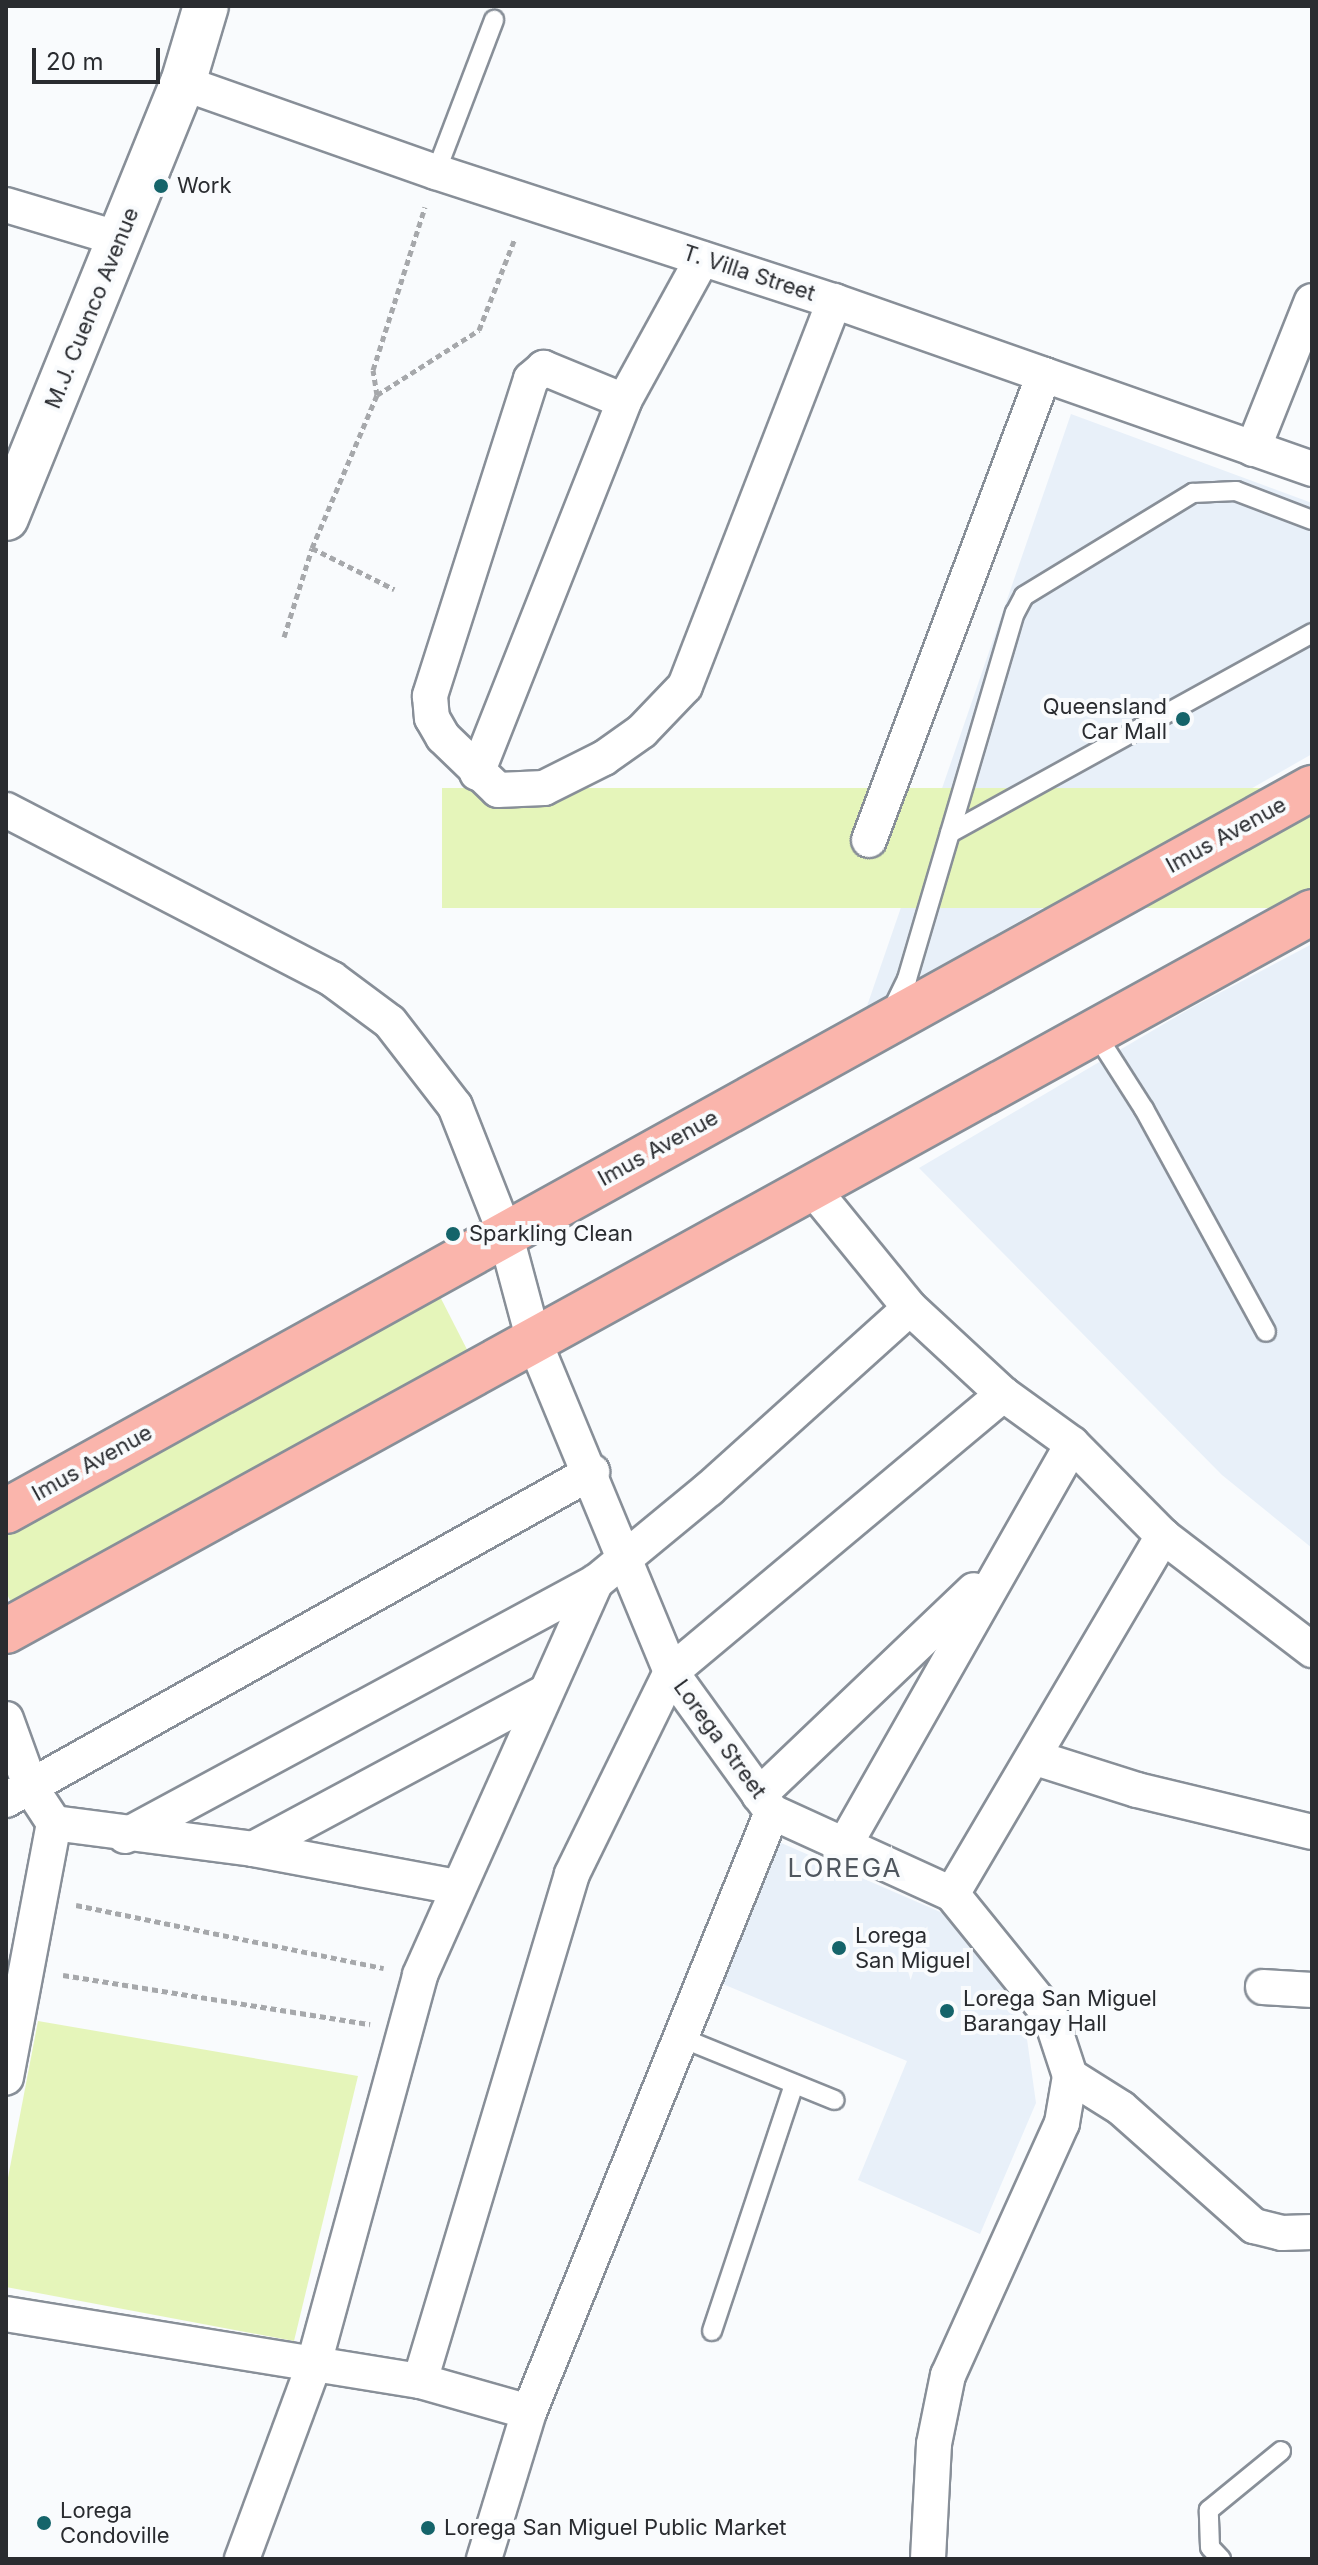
<!DOCTYPE html>
<style>
body{margin:0}
#map{position:relative;width:1318px;height:2565px;overflow:hidden;background:#f9fbfd;font-family:Inter,sans-serif}
div>[style]{position:absolute}
.built>*{inset:0;background:#e8f0f9}
.green>*{inset:0;background:#e5f5ba;transform-origin:0 0}
.path>*{height:5px;margin-top:-2.5px;transform-origin:0;background:repeating-linear-gradient(90deg,#a6a8ab 0 6px,transparent 0 10px)}
.roads{filter:drop-shadow(2px 0 #888f98) drop-shadow(-2px 0 #888f98) drop-shadow(0 2px #888f98) drop-shadow(0 -2px #888f98)}
.service>*{height:18px;margin:-9px;padding:0 9px;transform-origin:9px;border-radius:9px;background:#fff}
.minor>*{height:34px;margin:-17px;padding:0 17px;transform-origin:17px;border-radius:17px;background:#fff}
.secondary>*{height:44px;margin:-22px;padding:0 22px;transform-origin:22px;border-radius:22px;background:#fff}
.primary>*{height:44px;margin:-22px;padding:0 22px;transform-origin:22px;border-radius:22px;background:#fab5ac}
.dots>*{width:22px;height:22px;translate:-50% -50%;box-sizing:border-box;border:4px solid #f9fbfd;border-radius:50%}
span{translate:-50% -50%;white-space:nowrap;text-align:center;line-height:1.15;-webkit-text-stroke:8px #f9fbfd;paint-order:stroke}
.poi-label{font-size:22px;color:#2a2c30}
.left{translate:0 -50%;text-align:left}
.right{translate:-100% -50%;text-align:right}
.street-label{font-size:22px;color:#2a2c30}
.quarter-label{font-size:26px;color:#50575f;letter-spacing:2px}
.frame{position:absolute;inset:0;border:8px solid #2a2c30;pointer-events:none}
.scale{position:absolute;left:32px;top:48px;width:128px;height:36px;box-sizing:border-box;border:4px solid #2a2c30;border-top:0;padding-left:10px;font-size:24px;line-height:28px;white-space:nowrap;color:#2a2c30;-webkit-text-stroke:6px #f9fbfd;paint-order:stroke}
</style>
<div id="map">
<div class="built">
<i style="clip-path:polygon(1071px 414px,1312px 503px,1312px 754px,866px 1009px)"></i>
<i style="clip-path:polygon(1312px 944px,1312px 1548px,1222px 1475px,919px 1168px,1191px 1008px)"></i>
<i style="clip-path:polygon(779px 1842px,961px 1921px,1007px 1993px,1027px 2039px,1036px 2103px,980px 2234px,858px 2180px,907px 2061px,718px 1982px)"></i>
</div>
<div class="green">
<i style="left:1312px;top:788px;width:120px;height:870px;rotate:90deg"></i>
<i style="clip-path:polygon(429px 1275px,478px 1371px,21px 1623px,6px 1592px,6px 1512px)"></i>
<i style="clip-path:polygon(38px 2021px,358px 2076px,294px 2341px,6px 2287px,6px 2188px)"></i>
</div>
<div class="path">
<i style="left:377px;top:395px;width:121px;rotate:-32.5deg"></i>
<i style="left:479px;top:330px;width:99px;rotate:-68.6deg"></i>
<i style="left:312px;top:548px;width:92px;rotate:26.6deg"></i>
<i style="left:284px;top:637px;width:93px;rotate:-72.5deg"></i>
<i style="left:312px;top:548px;width:166px;rotate:-67deg"></i>
<i style="left:377px;top:395px;width:25px;rotate:-99deg"></i>
<i style="left:373px;top:370px;width:171px;rotate:-72.3deg"></i>
<i style="left:76px;top:1905px;width:314px;rotate:11.6deg"></i>
<i style="left:63px;top:1975px;width:311px;rotate:9.1deg"></i>
</div>
<div class="roads">
<div class="service">
<i style="left:436px;top:172px;width:163px;rotate:-69.1deg"></i>
<i style="left:950px;top:833px;width:414px;rotate:-28.9deg"></i>
<i style="left:891px;top:1012px;width:37px;rotate:-64deg"></i>
<i style="left:907px;top:979px;width:382px;rotate:-73.6deg"></i>
<i style="left:1015px;top:613px;width:19px;rotate:-62deg"></i>
<i style="left:1024px;top:596px;width:198px;rotate:-31.4deg"></i>
<i style="left:1193px;top:493px;width:43px;rotate:-2.7deg"></i>
<i style="left:1236px;top:491px;width:81px;rotate:20.9deg"></i>
<i style="left:1096px;top:1034px;width:89px;rotate:57.4deg"></i>
<i style="left:1144px;top:1109px;width:254px;rotate:61.3deg"></i>
<i style="left:677px;top:2036px;width:170px;rotate:22.1deg"></i>
<i style="left:712px;top:2331px;width:260px;rotate:-71.6deg"></i>
<i style="left:1221px;top:2559px;width:16px;rotate:-133deg"></i>
<i style="left:1210px;top:2547px;width:37px;rotate:-92deg"></i>
<i style="left:1209px;top:2510px;width:93px;rotate:-39.3deg"></i>
</div>
<div class="minor">
<i style="left:183px;top:83px;width:268px;rotate:19.4deg"></i>
<i style="left:436px;top:172px;width:418px;rotate:18deg"></i>
<i style="left:834px;top:301px;width:507px;rotate:19.36deg"></i>
<i style="left:6px;top:205px;width:119px;rotate:16.6deg"></i>
<i style="left:624px;top:401px;width:87px;rotate:-157.6deg"></i>
<i style="left:544px;top:368px;width:17px;rotate:140deg"></i>
<i style="left:531px;top:379px;width:333px;rotate:107.7deg"></i>
<i style="left:430px;top:696px;width:22px;rotate:85deg"></i>
<i style="left:432px;top:718px;width:22px;rotate:60deg"></i>
<i style="left:443px;top:737px;width:76px;rotate:43.9deg"></i>
<i style="left:498px;top:790px;width:46px;rotate:-2.5deg"></i>
<i style="left:544px;top:788px;width:67px;rotate:-26.6deg"></i>
<i style="left:604px;top:758px;width:47px;rotate:-35.4deg"></i>
<i style="left:642px;top:731px;width:62px;rotate:-46.3deg"></i>
<i style="left:685px;top:686px;width:413px;rotate:-68.8deg"></i>
<i style="left:1253px;top:449px;width:159px;rotate:-68.3deg"></i>
<i style="left:477px;top:773px;width:400px;rotate:-68.4deg"></i>
<i style="left:624px;top:401px;width:162px;rotate:-61.2deg"></i>
<i style="left:6px;top:810px;width:367px;rotate:27.4deg"></i>
<i style="left:332px;top:979px;width:72px;rotate:36.6deg"></i>
<i style="left:390px;top:1022px;width:106px;rotate:52.3deg"></i>
<i style="left:455px;top:1106px;width:136px;rotate:68.5deg"></i>
<i style="left:505px;top:1233px;width:112px;rotate:75deg"></i>
<i style="left:534px;top:1341px;width:358px;rotate:67.5deg"></i>
<i style="left:671px;top:1672px;width:173px;rotate:54.2deg"></i>
<i style="left:772px;top:1812px;width:198px;rotate:24.5deg"></i>
<i style="left:952px;top:1894px;width:156px;rotate:51deg"></i>
<i style="left:1050px;top:2015px;width:64px;rotate:71.8deg"></i>
<i style="left:1070px;top:2076px;width:48px;rotate:99.7deg"></i>
<i style="left:1062px;top:2123px;width:277px;rotate:114.3deg"></i>
<i style="left:948px;top:2375px;width:70px;rotate:101.5deg"></i>
<i style="left:934px;top:2444px;width:115px;rotate:93deg"></i>
<i style="left:869px;top:840px;width:497px;rotate:-69.4deg"></i>
<i style="left:812px;top:1188px;width:155px;rotate:50.8deg"></i>
<i style="left:910px;top:1308px;width:127px;rotate:42.8deg"></i>
<i style="left:1003px;top:1394px;width:85px;rotate:35.9deg"></i>
<i style="left:1072px;top:1444px;width:129px;rotate:45.3deg"></i>
<i style="left:1163px;top:1536px;width:188px;rotate:37.4deg"></i>
<i style="left:6px;top:1719px;width:73px;rotate:70.1deg"></i>
<i style="left:31px;top:1788px;width:42px;rotate:56.7deg"></i>
<i style="left:54px;top:1823px;width:259px;rotate:100.7deg"></i>
<i style="left:1036px;top:1758px;width:106px;rotate:17.6deg"></i>
<i style="left:1137px;top:1790px;width:180px;rotate:13.5deg"></i>
<i style="left:759px;top:1795px;width:297px;rotate:-43.6deg"></i>
<i style="left:6px;top:1800px;width:672px;rotate:-29.24deg"></i>
<i style="left:54px;top:1823px;width:201px;rotate:7.4deg"></i>
<i style="left:253px;top:1849px;width:207px;rotate:10.6deg"></i>
<i style="left:125px;top:1836px;width:535px;rotate:-28.34deg"></i>
<i style="left:596px;top:1582px;width:146px;rotate:-39.5deg"></i>
<i style="left:709px;top:1489px;width:270px;rotate:-42deg"></i>
<i style="left:844px;top:1846px;width:462px;rotate:-60.4deg"></i>
<i style="left:253px;top:1849px;width:330px;rotate:-28.2deg"></i>
<i style="left:952px;top:1894px;width:416px;rotate:-59.5deg"></i>
<i style="left:1263px;top:1987px;width:49px;rotate:3.5deg"></i>
<i style="left:1070px;top:2076px;width:60px;rotate:32.1deg"></i>
<i style="left:1121px;top:2108px;width:178px;rotate:41.6deg"></i>
<i style="left:1254px;top:2226px;width:29px;rotate:14deg"></i>
<i style="left:1282px;top:2233px;width:30px;rotate:-2deg"></i>
<i style="left:6px;top:2314px;width:419px;rotate:9.2deg"></i>
<i style="left:420px;top:2381px;width:113px;rotate:15.9deg"></i>
<i style="left:420px;top:2381px;width:529px;rotate:-73.31deg"></i>
<i style="left:572px;top:1874px;width:225px;rotate:-63.9deg"></i>
<i style="left:671px;top:1672px;width:433px;rotate:-39.9deg"></i>
<i style="left:242px;top:2559px;width:205px;rotate:-69.7deg"></i>
<i style="left:313px;top:2367px;width:406px;rotate:-74.7deg"></i>
<i style="left:420px;top:1975px;width:431px;rotate:-65.9deg"></i>
<i style="left:484px;top:2559px;width:154px;rotate:-73deg"></i>
<i style="left:529px;top:2412px;width:647px;rotate:-67.95deg"></i>
</div>
<div class="secondary">
<i style="left:6px;top:518px;width:470px;rotate:-67.9deg"></i>
<i style="left:183px;top:83px;width:80px;rotate:-73.4deg"></i>
</div>
<div class="primary">
<i style="left:6px;top:1511px;width:1493px;rotate:-28.97deg"></i>
<i style="left:6px;top:1631px;width:1491px;rotate:-28.83deg"></i>
</div>
</div>
<div class="dots">
<i style="left:161px;top:186px;background:#15646a"></i>
<i style="left:1183px;top:719px;background:#15646a"></i>
<i style="left:453px;top:1234px;background:#15646a"></i>
<i style="left:839px;top:1948px;background:#15646a"></i>
<i style="left:947px;top:2011px;background:#15646a"></i>
<i style="left:44px;top:2523px;background:#15646a"></i>
<i style="left:428px;top:2528px;background:#15646a"></i>
</div>
<div class="poi-label">
<span class="left" style="left:177px;top:186px">Work</span>
<span class="right" style="left:1167px;top:719px">Queensland<br>Car Mall</span>
<span class="left" style="left:469px;top:1234px">Sparkling Clean</span>
<span class="left" style="left:855px;top:1948px">Lorega<br>San Miguel</span>
<span class="left" style="left:963px;top:2011px">Lorega San Miguel<br>Barangay Hall</span>
<span class="left" style="left:60px;top:2523px">Lorega<br>Condoville</span>
<span class="left" style="left:444px;top:2528px">Lorega San Miguel Public Market</span>
</div>
<div class="street-label">
<span style="left:749px;top:273px;rotate:18deg">T. Villa Street</span>
<span style="left:92px;top:308px;rotate:-68deg">M.J. Cuenco Avenue</span>
<span style="left:1226px;top:835px;rotate:-29deg">Imus Avenue</span>
<span style="left:658px;top:1148px;rotate:-29deg">Imus Avenue</span>
<span style="left:92px;top:1463px;rotate:-29deg">Imus Avenue</span>
<span style="left:720px;top:1739px;rotate:54deg">Lorega Street</span>
</div>
<div class="quarter-label">
<span style="left:845px;top:1868px">LOREGA</span>
</div>
<div class="frame"></div>
<div class="scale">20 m</div>
</div>
